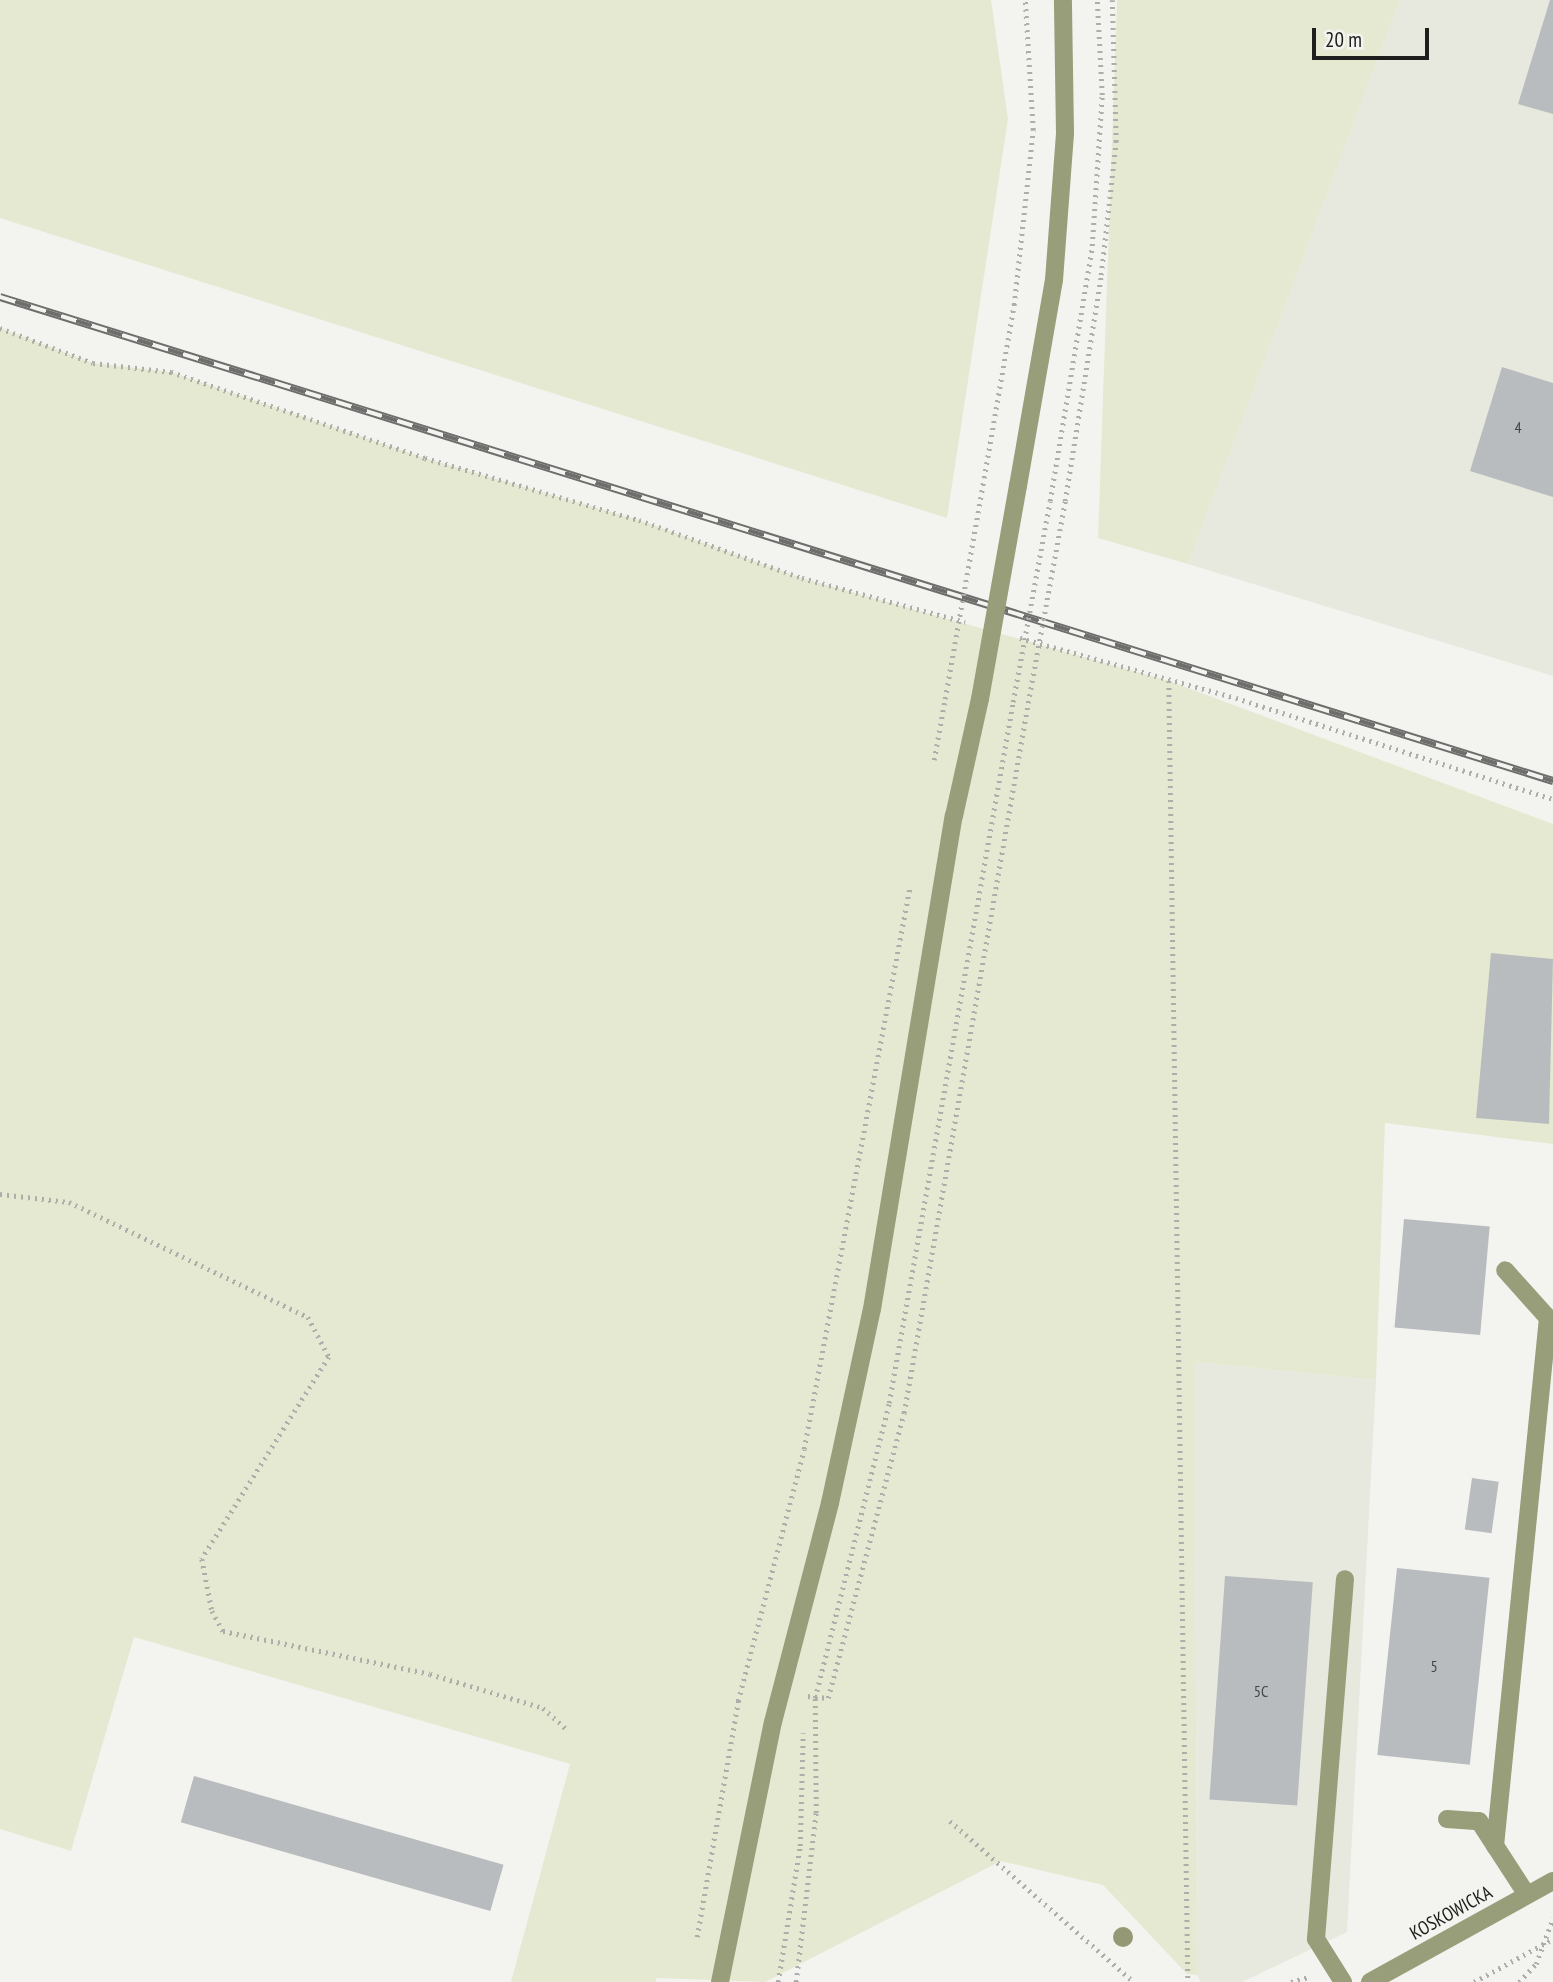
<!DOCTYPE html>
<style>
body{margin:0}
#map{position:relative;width:1553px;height:1982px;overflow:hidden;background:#f3f4f0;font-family:"PT Sans Narrow",sans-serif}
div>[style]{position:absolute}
.built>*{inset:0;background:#e7e9de}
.green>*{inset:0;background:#e5e9d1}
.building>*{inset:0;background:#b9bcbe;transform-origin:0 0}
.path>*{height:4.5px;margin-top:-2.25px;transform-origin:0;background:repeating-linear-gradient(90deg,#adadaa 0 2px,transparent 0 7px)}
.minor>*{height:18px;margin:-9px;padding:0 9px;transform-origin:9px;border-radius:9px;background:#989d7a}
.rail>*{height:8px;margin-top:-4px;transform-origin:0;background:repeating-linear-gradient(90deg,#f3f4f0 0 16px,#6e6f6d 0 32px);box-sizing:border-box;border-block:2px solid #6e6f6d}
.path-bridge>*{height:4.5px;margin-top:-2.25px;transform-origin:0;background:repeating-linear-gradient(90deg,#adadaa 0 2px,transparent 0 7px)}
.minor-bridge>*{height:18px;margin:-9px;padding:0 9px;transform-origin:9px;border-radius:9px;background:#989d7a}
.trees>*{width:20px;height:20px;margin:-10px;border-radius:50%;background:#949875}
span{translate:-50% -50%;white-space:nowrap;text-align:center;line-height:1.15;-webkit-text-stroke:5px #f3f4f0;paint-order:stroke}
.number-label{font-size:16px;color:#454645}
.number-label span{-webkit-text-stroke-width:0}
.street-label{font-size:19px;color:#1e1e1d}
.scale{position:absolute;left:1312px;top:28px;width:117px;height:32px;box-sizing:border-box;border:4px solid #1e1e1d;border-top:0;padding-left:9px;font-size:21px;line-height:24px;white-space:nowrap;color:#1e1e1d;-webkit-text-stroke:5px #f3f4f0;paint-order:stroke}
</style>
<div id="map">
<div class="built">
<i style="clip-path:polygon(1400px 0,1553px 0,1553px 676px,1188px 564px)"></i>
<i style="clip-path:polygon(1195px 1362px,1376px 1380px,1347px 1932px,1242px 1982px,1201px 1982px,1197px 1975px)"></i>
</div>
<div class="green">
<i style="clip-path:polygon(0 0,991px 0,1008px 119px,947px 518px,0 218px)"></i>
<i style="clip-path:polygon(1117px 0,1400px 0,1188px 564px,1098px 538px)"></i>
<i style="clip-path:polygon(0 328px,93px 363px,171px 372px,425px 458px,639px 520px,802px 578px,1169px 681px,1553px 824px,1553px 1144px,1385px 1123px,1376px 1380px,1195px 1362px,1197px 1975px,1187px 1974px,1103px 1885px,1001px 1861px,765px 1982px,657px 1978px,655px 1982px,511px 1982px,570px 1764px,134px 1637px,71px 1851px,0 1829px)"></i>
</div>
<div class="building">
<i style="clip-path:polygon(1550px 0,1553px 0,1553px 114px,1518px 104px)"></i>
<i style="clip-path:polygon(1502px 367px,1553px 383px,1553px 497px,1470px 471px)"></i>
<i style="clip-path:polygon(1491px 953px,1553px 959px,1549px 1124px,1476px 1118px)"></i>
<i style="left:1404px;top:1219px;width:86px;height:109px;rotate:5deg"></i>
<i style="left:1472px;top:1478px;width:27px;height:52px;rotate:8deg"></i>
<i style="left:1397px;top:1568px;width:93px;height:188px;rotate:6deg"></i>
<i style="left:1225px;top:1576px;width:88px;height:224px;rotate:4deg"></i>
<i style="left:194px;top:1776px;width:322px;height:48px;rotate:16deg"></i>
</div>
<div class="path">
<i style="left:0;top:328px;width:99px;rotate:20.6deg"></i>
<i style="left:93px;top:363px;width:79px;rotate:6.6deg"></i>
<i style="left:171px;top:372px;width:268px;rotate:18.7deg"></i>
<i style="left:425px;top:458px;width:223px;rotate:16.2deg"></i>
<i style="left:639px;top:520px;width:173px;rotate:19.6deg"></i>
<i style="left:802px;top:578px;width:169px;rotate:15.1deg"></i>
<i style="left:984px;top:478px;width:176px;rotate:-80.2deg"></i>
<i style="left:1014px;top:305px;width:176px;rotate:-83.8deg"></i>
<i style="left:1033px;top:130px;width:130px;rotate:-93.5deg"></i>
<i style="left:1050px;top:501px;width:258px;rotate:-80.6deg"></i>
<i style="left:1092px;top:246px;width:151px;rotate:-86.2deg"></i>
<i style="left:1102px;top:95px;width:95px;rotate:-93deg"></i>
<i style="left:1065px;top:501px;width:229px;rotate:-80.9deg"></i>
<i style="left:1101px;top:275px;width:134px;rotate:-83.6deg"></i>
<i style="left:1116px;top:142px;width:142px;rotate:-91.6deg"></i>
<i style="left:1020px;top:638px;width:224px;rotate:15.5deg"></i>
<i style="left:1236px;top:698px;width:333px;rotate:17.7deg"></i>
<i style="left:1169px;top:681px;width:1301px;rotate:89.16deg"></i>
<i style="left:934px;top:760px;width:62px;rotate:-79.8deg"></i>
<i style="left:0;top:1194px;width:69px;rotate:6.6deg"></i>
<i style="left:69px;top:1202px;width:265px;rotate:25.7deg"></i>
<i style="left:308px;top:1317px;width:45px;rotate:62.3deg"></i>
<i style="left:329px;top:1357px;width:239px;rotate:122.2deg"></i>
<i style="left:202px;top:1559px;width:53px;rotate:79.1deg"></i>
<i style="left:212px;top:1611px;width:23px;rotate:61deg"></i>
<i style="left:223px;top:1631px;width:211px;rotate:11.7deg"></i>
<i style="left:430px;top:1674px;width:118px;rotate:16.7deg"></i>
<i style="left:543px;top:1708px;width:30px;rotate:42deg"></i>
<i style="left:808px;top:1696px;width:20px;rotate:6deg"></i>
<i style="left:828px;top:1698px;width:295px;rotate:-75.1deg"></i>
<i style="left:904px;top:1413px;width:721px;rotate:-80.09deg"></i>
<i style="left:950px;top:1821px;width:244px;rotate:41.2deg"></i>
<i style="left:697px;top:1937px;width:240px;rotate:-80.1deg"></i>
<i style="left:738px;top:1701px;width:260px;rotate:-75.3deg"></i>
<i style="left:804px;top:1449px;width:573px;rotate:-79.34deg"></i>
<i style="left:778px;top:1982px;width:138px;rotate:-80.8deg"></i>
<i style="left:800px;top:1846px;width:113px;rotate:-88.5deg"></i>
<i style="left:796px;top:1982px;width:170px;rotate:-83.3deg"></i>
<i style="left:816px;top:1813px;width:115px;rotate:-90.5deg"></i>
<i style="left:815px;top:1698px;width:304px;rotate:-75.9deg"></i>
<i style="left:889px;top:1403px;width:712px;rotate:-79.97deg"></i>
<i style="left:1291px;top:1982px;width:18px;rotate:-16deg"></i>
<i style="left:1474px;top:1982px;width:90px;rotate:-28.6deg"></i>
<i style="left:1519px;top:1982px;width:25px;rotate:-47deg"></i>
<i style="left:1536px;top:1964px;width:49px;rotate:-69.7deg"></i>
</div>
<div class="minor">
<i style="left:1018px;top:486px;width:209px;rotate:-80.1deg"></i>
<i style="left:1054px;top:280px;width:147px;rotate:-85.7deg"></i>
<i style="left:1065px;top:133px;width:133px;rotate:-90.9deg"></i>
<i style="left:1447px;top:1819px;width:32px;rotate:4deg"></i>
<i style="left:1479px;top:1821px;width:88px;rotate:57deg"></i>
<i style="left:1495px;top:1846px;width:531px;rotate:-84.27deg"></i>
<i style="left:1548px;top:1318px;width:64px;rotate:-131.9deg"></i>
<i style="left:720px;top:1982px;width:265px;rotate:-78.5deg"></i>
<i style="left:773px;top:1722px;width:226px;rotate:-75.4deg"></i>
<i style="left:830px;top:1503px;width:198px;rotate:-77.8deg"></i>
<i style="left:872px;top:1309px;width:500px;rotate:-80.6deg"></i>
<i style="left:954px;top:816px;width:120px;rotate:-77.5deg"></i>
<i style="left:1343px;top:1982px;width:51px;rotate:-122.1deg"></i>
<i style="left:1316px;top:1939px;width:361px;rotate:-85.4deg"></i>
<i style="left:1370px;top:1982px;width:209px;rotate:-28.9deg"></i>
</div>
<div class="rail">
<i style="left:0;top:297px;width:1627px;rotate:17.31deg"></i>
</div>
<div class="path-bridge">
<i style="left:945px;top:699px;width:224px;rotate:-80deg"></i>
<i style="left:1013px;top:702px;width:204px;rotate:-79.6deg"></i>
<i style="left:1028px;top:703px;width:205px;rotate:-79.6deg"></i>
</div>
<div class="minor-bridge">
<i style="left:980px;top:699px;width:216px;rotate:-79.9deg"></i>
</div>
<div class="trees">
<i style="left:1123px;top:1937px"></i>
</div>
<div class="number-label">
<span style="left:1518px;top:427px">4</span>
<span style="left:1434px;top:1666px">5</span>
<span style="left:1261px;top:1691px">5C</span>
</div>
<div class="street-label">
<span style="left:1451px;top:1913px;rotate:-29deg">KOSKOWICKA</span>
</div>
<div class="scale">20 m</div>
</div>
